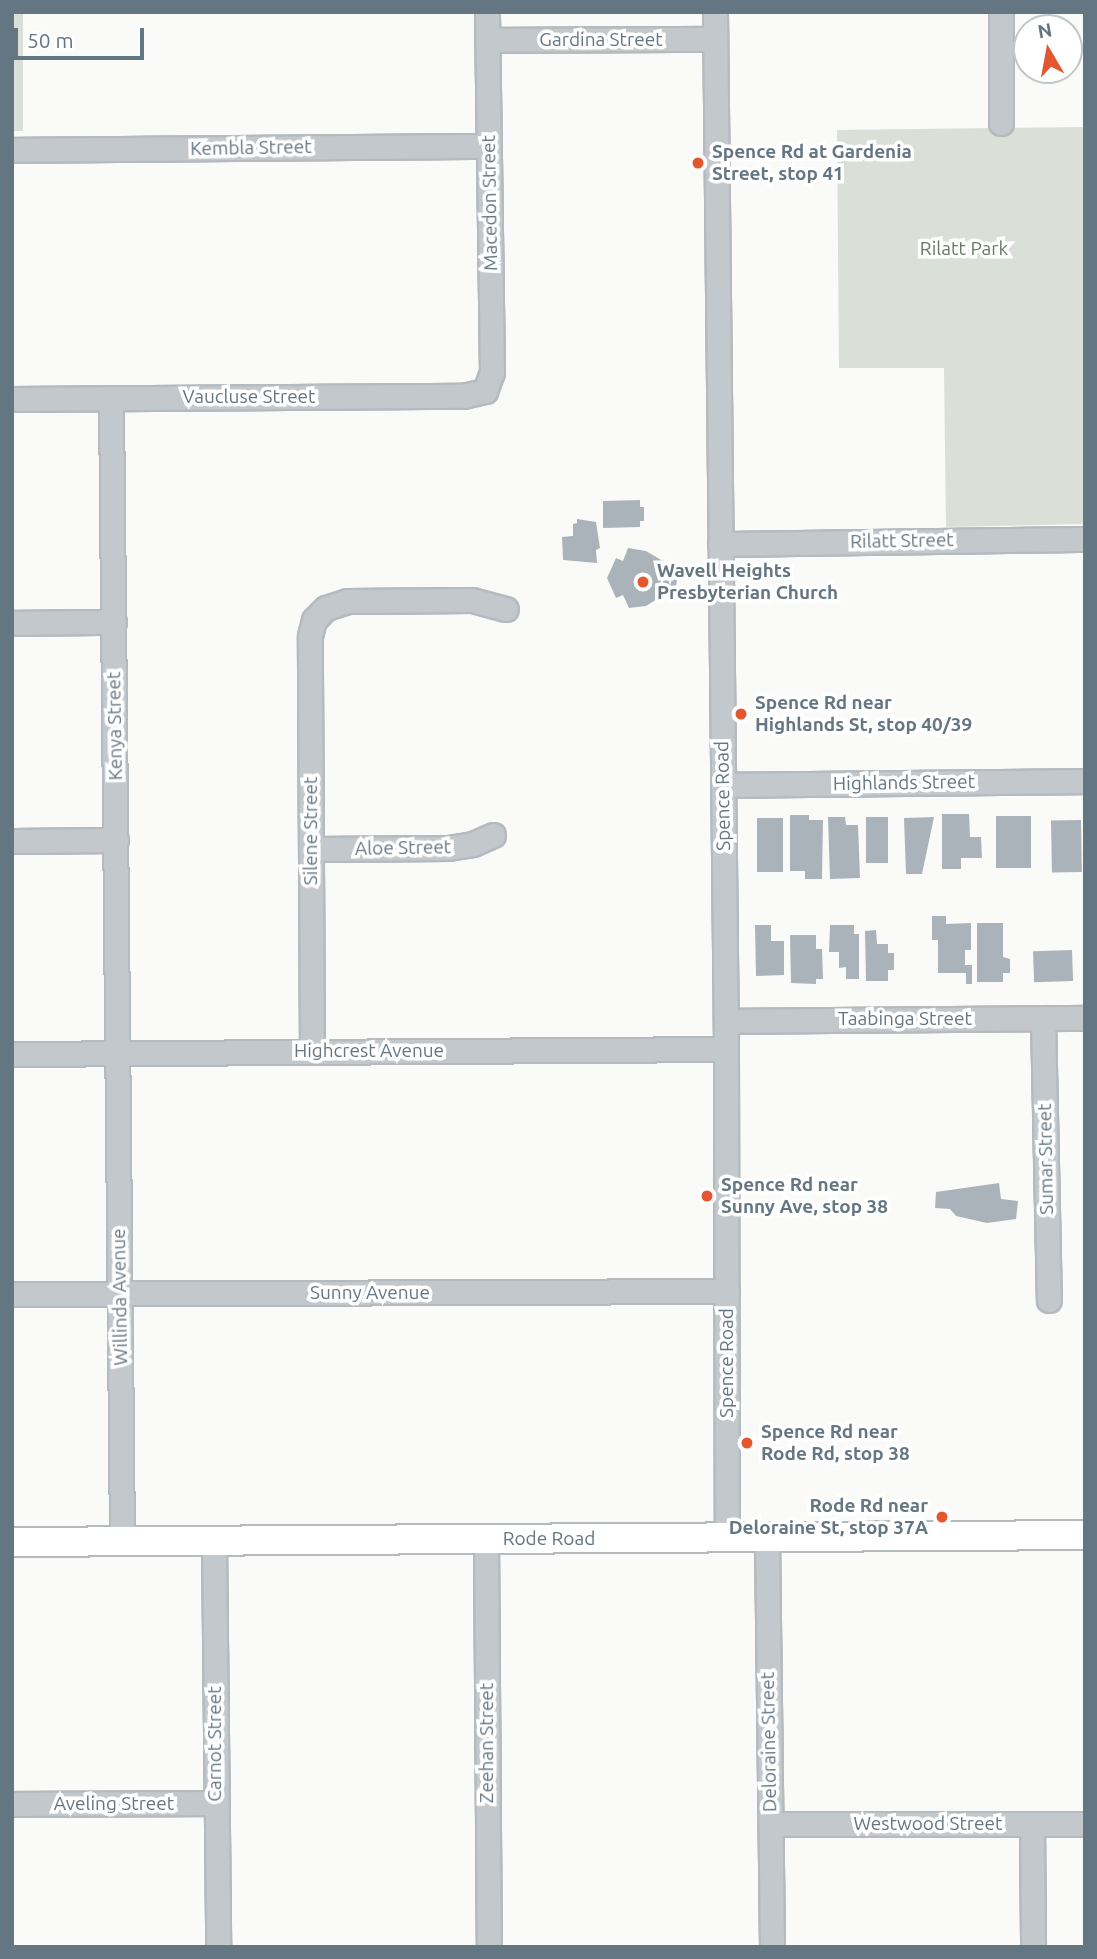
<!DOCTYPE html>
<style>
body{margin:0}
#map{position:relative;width:1097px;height:1959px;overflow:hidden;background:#fafaf8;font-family:Ubuntu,sans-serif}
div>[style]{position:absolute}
.green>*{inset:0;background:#dadfd7;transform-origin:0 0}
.building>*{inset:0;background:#aab3b9;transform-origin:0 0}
.roads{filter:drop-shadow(2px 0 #b5babe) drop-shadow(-2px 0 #b5babe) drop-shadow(0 2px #b5babe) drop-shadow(0 -2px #b5babe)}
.minor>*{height:23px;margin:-11.5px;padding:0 11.5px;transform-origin:11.5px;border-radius:11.5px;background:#c3c8cc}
.major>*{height:28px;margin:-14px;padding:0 14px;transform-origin:14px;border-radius:14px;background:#fff}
.dots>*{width:19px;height:19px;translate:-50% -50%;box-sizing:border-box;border:4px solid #fff;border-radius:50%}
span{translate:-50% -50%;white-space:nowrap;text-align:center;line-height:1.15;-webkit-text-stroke:7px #fff;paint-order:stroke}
.street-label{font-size:19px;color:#657683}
.poi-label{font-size:19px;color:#657683;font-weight:700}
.left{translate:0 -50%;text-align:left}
.right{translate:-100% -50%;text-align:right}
.park-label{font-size:19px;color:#687a64}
.frame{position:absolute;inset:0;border:14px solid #657683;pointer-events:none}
.north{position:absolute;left:1013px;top:14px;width:70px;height:70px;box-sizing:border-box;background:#fff;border:2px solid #c1c8cd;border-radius:50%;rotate:350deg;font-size:19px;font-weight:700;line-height:28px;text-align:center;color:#657683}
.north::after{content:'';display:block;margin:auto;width:24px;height:32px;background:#e4572e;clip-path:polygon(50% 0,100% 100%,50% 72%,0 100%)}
.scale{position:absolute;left:14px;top:28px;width:130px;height:32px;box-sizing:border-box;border:4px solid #657683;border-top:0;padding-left:9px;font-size:21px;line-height:24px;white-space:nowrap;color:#657683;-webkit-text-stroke:5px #fff;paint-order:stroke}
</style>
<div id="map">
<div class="green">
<i style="left:12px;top:12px;width:11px;height:119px"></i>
<i style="clip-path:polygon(1085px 127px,1085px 524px,946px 527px,944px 368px,839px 368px,837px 130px)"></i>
</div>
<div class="building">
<i style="clip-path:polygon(640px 500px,640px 507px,644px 507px,644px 521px,640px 521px,640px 527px,603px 528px,603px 501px)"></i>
<i style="clip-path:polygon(577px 519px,596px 522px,600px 548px,596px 550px,597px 563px,563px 560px,562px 537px,573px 536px,573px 524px,577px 523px)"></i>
<i style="clip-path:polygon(628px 548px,646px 551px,678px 570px,676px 587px,646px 606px,629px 608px,623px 595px,616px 598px,607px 578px,616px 558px,623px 561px)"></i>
<i style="clip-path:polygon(942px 814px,969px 814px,970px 837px,981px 837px,982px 858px,961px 858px,961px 869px,942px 869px)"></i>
<i style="clip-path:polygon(790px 815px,809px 815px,809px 820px,823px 820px,822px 879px,805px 879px,805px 871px,790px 871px)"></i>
<i style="left:996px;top:816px;width:35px;height:52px"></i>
<i style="clip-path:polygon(828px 817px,845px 817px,846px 825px,858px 825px,860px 878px,830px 879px)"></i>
<i style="left:866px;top:817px;width:22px;height:46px"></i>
<i style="clip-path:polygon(934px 817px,922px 874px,906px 874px,904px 818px)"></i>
<i style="left:757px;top:818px;width:26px;height:54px"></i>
<i style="left:1081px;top:820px;width:52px;height:30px;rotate:89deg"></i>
<i style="clip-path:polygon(932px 916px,946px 916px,946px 924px,971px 923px,971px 950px,965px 950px,965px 965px,972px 965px,972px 984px,966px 984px,966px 973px,938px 973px,938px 940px,932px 940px)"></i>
<i style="clip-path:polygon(977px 923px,1003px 923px,1003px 957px,1010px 959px,1010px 973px,1003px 973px,1003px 982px,977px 982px)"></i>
<i style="clip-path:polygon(755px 925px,771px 925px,771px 941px,784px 941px,784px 975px,756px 976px)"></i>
<i style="clip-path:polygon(830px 925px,854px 925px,854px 934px,859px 934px,859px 979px,846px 979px,846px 967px,839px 968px,839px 952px,829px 952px)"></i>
<i style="clip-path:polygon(876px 930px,877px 944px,888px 944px,888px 953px,894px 953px,894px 970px,888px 970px,888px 981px,866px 981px,865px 931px)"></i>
<i style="clip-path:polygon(790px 935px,816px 935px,816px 949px,822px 949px,823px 979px,816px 979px,816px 984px,791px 983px)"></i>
<i style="left:1072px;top:950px;width:31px;height:39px;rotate:88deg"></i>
<i style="clip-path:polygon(999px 1183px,1001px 1199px,1018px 1201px,1016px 1219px,987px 1223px,956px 1216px,950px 1209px,935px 1208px,936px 1192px)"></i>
</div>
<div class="roads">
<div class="minor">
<i style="left:715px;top:12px;width:1037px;rotate:89.39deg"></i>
<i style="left:726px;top:1049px;width:488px;rotate:89.9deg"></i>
<i style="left:1001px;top:12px;width:111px;rotate:90deg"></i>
<i style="left:487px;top:40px;width:228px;rotate:-0.3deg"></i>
<i style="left:12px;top:150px;width:477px;rotate:-0.5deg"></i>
<i style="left:111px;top:398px;width:1143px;rotate:89.45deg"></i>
<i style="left:12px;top:399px;width:451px;rotate:-0.4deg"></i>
<i style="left:463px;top:396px;width:23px;rotate:-13deg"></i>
<i style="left:485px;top:391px;width:20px;rotate:-70deg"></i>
<i style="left:492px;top:372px;width:360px;rotate:-90.8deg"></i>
<i style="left:720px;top:544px;width:365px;rotate:-0.8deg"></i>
<i style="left:12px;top:623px;width:102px;rotate:-0.6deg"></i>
<i style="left:723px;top:785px;width:362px;rotate:-0.6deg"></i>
<i style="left:12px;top:841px;width:104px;rotate:-0.6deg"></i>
<i style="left:312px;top:849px;width:136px;rotate:-0.4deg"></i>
<i style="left:448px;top:848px;width:25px;rotate:-9deg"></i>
<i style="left:473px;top:844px;width:22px;rotate:-24deg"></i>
<i style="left:1043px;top:1018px;width:282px;rotate:88.8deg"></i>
<i style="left:726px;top:1021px;width:359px;rotate:-0.5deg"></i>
<i style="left:312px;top:1052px;width:416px;rotate:-90.3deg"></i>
<i style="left:310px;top:636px;width:16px;rotate:-76deg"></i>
<i style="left:314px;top:620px;width:17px;rotate:-45deg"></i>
<i style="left:326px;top:608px;width:22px;rotate:-18deg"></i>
<i style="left:347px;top:601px;width:125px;rotate:-0.5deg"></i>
<i style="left:472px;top:600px;width:35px;rotate:15deg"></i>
<i style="left:12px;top:1054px;width:714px;rotate:-0.4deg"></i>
<i style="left:12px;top:1294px;width:715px;rotate:-0.24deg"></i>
<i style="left:767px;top:1537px;width:410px;rotate:89.3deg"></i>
<i style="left:486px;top:1539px;width:408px;rotate:89.6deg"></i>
<i style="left:214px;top:1541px;width:406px;rotate:89.4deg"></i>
<i style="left:12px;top:1804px;width:203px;rotate:-0.3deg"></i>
<i style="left:771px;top:1824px;width:314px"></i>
<i style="left:1032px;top:1825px;width:122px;rotate:89.5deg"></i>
</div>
<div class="major">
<i style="left:12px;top:1542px;width:1073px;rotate:-0.37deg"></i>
</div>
</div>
<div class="dots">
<i style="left:698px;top:163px;background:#e4572e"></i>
<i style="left:643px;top:582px;background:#e4572e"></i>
<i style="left:741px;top:714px;background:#e4572e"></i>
<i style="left:707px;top:1196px;background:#e4572e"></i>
<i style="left:747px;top:1443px;background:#e4572e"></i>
<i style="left:942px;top:1517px;background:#e4572e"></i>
</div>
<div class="street-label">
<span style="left:601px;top:40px">Gardina Street</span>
<span style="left:251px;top:148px;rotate:-1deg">Kembla Street</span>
<span style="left:490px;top:203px;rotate:-91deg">Macedon Street</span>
<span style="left:249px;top:397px">Vaucluse Street</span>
<span style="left:902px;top:541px;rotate:-1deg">Rilatt Street</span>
<span style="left:115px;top:726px;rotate:-91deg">Kenya Street</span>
<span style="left:904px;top:783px;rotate:-1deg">Highlands Street</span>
<span style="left:723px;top:796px;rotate:-91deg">Spence Road</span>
<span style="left:311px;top:831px;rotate:-90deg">Silene Street</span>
<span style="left:403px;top:848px;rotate:-1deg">Aloe Street</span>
<span style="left:905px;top:1019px">Taabinga Street</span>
<span style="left:369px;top:1051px">Highcrest Avenue</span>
<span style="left:1046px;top:1159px;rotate:-91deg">Sumar Street</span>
<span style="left:370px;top:1293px">Sunny Avenue</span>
<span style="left:120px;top:1297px;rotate:-91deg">Willinda Avenue</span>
<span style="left:727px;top:1363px;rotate:-90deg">Spence Road</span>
<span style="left:549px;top:1539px">Rode Road</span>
<span style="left:769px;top:1742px;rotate:-91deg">Deloraine Street</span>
<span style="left:487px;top:1743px;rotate:-90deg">Zeehan Street</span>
<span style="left:215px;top:1744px;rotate:-90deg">Carnot Street</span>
<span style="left:114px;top:1804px">Aveling Street</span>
<span style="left:928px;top:1824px">Westwood Street</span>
</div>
<div class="poi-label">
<span class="left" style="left:712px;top:163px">Spence Rd at Gardenia<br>Street, stop 41</span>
<span class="left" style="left:657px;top:582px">Wavell Heights<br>Presbyterian Church</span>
<span class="left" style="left:755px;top:714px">Spence Rd near<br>Highlands St, stop 40/39</span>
<span class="left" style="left:721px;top:1196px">Spence Rd near<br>Sunny Ave, stop 38</span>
<span class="left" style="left:761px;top:1443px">Spence Rd near<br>Rode Rd, stop 38</span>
<span class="right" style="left:928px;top:1517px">Rode Rd near<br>Deloraine St, stop 37A</span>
</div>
<div class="park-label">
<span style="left:964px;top:249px">Rilatt Park</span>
</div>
<div class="frame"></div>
<div class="north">N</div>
<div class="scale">50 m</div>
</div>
